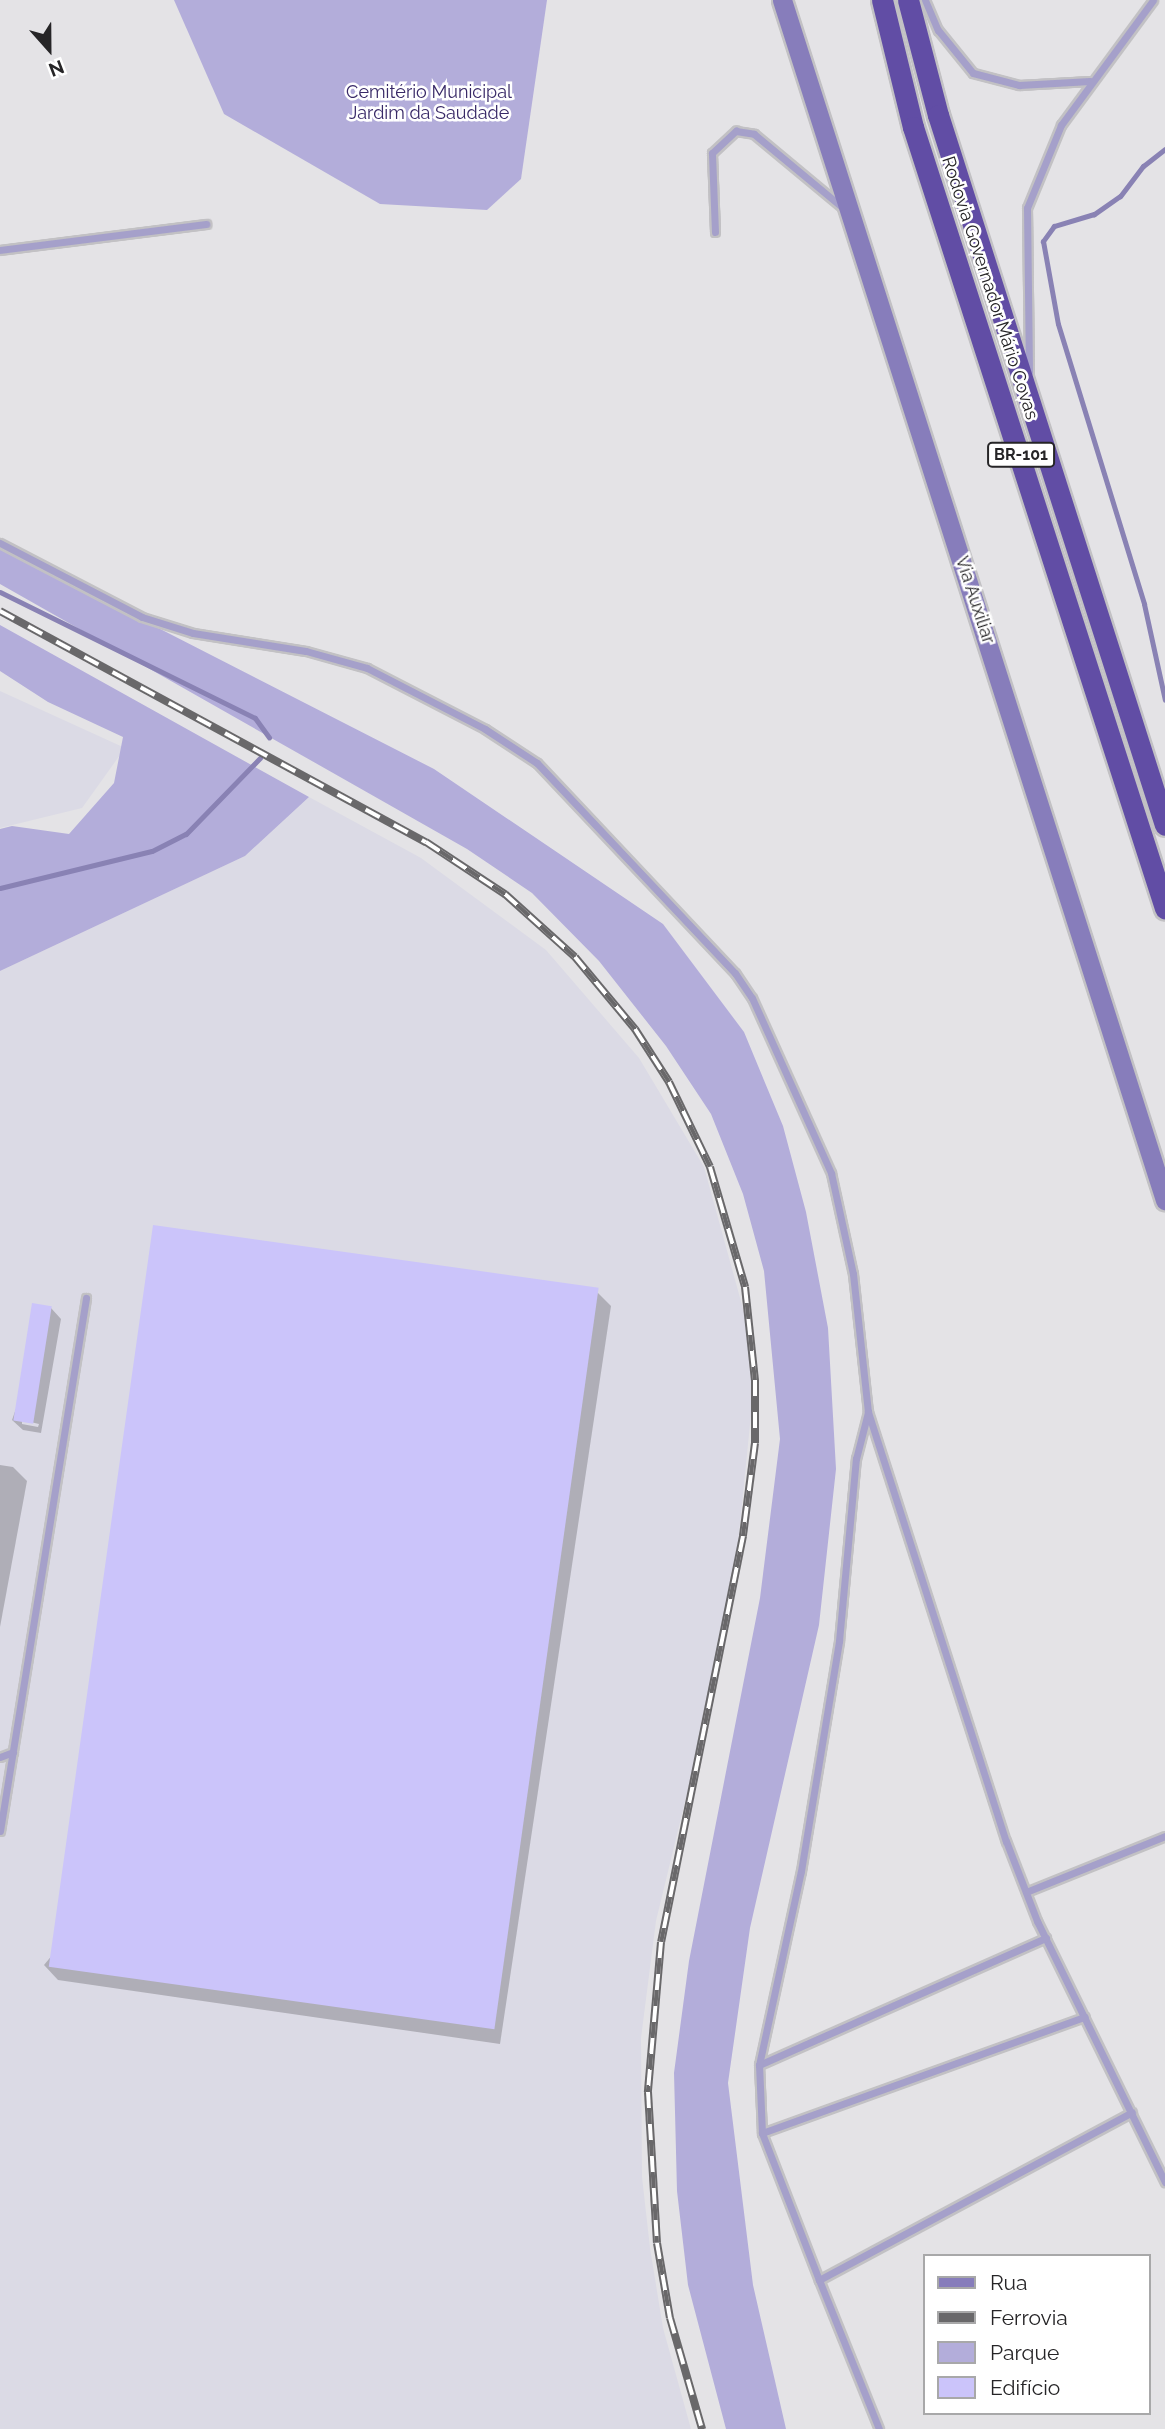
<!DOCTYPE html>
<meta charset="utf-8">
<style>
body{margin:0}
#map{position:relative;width:1165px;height:2429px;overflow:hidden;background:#e4e3e6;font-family:Raleway,sans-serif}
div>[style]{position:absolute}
.built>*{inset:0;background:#dbdae5}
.green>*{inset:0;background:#b3adda}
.shadow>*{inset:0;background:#0003}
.stream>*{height:5px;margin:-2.5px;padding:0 2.5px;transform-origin:2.5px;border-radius:2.5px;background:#8982b4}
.building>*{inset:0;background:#cbc4fa;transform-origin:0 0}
.roads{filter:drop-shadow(2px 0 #c2c1c4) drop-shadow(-2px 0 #c2c1c4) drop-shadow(0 2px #c2c1c4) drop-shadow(0 -2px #c2c1c4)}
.lane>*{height:7px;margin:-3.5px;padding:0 3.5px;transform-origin:3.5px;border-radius:3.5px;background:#a5a0ca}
.secondary>*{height:19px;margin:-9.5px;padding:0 9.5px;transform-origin:9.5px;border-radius:9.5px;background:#877dbb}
.highway>*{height:21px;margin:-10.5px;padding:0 10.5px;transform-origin:10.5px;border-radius:10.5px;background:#614da5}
.rail>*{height:8px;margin-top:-4px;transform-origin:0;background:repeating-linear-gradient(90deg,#fff 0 16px,#69686a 0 32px);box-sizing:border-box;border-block:2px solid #69686a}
span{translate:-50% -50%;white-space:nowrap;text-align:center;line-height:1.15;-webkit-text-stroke:5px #fff;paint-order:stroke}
.shield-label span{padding:2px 5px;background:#fff;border:2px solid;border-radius:5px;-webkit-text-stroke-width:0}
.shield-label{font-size:16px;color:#262527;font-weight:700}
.park-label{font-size:18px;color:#382967}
.street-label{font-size:18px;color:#262527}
.legend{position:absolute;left:923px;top:2254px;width:228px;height:161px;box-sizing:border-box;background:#fff;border:2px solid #a8a8a9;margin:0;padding:9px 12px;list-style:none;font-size:21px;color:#262527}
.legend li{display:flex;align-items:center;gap:14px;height:35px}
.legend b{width:35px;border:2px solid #a8a8a9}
.north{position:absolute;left:14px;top:14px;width:70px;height:70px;-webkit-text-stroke:5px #fff;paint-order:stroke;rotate:159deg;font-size:19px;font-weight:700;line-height:28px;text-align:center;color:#262527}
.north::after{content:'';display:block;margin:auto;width:24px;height:32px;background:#262527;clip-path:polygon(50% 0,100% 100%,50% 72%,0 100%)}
</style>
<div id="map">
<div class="built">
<i style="clip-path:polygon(0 691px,125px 748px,82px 808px,0 828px)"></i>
<i style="clip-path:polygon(309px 797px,421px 858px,546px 950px,639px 1058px,704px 1167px,745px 1316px,753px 1395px,731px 1612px,656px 1921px,641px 2038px,642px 2177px,650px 2248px,663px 2328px,691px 2429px,0 2429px,0 971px,245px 856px)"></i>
</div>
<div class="green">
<i style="clip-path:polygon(174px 0,547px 0,521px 179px,487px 210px,380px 204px,224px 114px)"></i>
<i style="clip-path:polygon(0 547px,434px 769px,663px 924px,744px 1032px,783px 1126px,806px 1212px,828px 1328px,836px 1469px,819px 1625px,750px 1928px,728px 2083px,753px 2285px,786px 2429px,726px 2429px,688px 2285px,677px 2191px,674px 2073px,689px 1961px,760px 1598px,780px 1439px,764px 1271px,743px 1194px,711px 1114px,666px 1046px,599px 961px,532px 893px,467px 849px,0 584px)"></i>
<i style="clip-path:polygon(0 625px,309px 797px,245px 856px,0 971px,0 829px,12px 826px,69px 834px,114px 783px,123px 737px,48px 702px,0 671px)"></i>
</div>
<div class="shadow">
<i style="clip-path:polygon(597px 1292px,611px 1306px,500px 2044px,58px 1980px,44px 1965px)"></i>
<i style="clip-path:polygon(evenodd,51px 1308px,61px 1319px,41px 1433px,23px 1430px,12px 1420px,51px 1308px,22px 1420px,39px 1424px,38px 1427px,22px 1424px,22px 1420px)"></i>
<i style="clip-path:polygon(0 1465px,13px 1467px,27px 1481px,0 1627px)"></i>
</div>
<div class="stream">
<i style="left:1165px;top:149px;width:28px;rotate:142deg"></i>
<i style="left:1143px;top:166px;width:38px;rotate:127deg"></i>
<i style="left:1120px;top:196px;width:32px;rotate:145deg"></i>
<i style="left:1094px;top:214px;width:42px;rotate:163.3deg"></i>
<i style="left:1054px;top:226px;width:19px;rotate:126deg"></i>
<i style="left:1043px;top:241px;width:84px;rotate:79.8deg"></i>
<i style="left:1058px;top:324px;width:293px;rotate:72.9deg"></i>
<i style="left:1144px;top:604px;width:98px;rotate:77.7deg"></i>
<i style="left:0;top:592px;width:284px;rotate:26.3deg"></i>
<i style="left:255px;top:718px;width:24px;rotate:54deg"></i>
<i style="left:0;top:888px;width:156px;rotate:-13.7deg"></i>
<i style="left:152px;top:851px;width:38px;rotate:-27deg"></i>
<i style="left:186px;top:834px;width:106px;rotate:-45.8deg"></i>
</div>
<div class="building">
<i style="left:153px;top:1225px;width:450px;height:749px;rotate:8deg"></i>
<i style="left:32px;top:1303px;width:20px;height:119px;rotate:9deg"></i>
</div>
<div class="roads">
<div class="lane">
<i style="left:925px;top:0;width:33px;rotate:67deg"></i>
<i style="left:938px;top:30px;width:55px;rotate:50.9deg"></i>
<i style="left:973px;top:73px;width:48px;rotate:14.6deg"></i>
<i style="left:1019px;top:85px;width:71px;rotate:-3.2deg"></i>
<i style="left:715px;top:232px;width:79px;rotate:-92.2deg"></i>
<i style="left:712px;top:153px;width:33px;rotate:-43deg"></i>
<i style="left:736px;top:131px;width:18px;rotate:9deg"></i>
<i style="left:754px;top:134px;width:116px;rotate:39.7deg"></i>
<i style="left:0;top:250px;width:208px;rotate:-7.2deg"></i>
<i style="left:1029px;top:372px;width:164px;rotate:-90.7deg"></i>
<i style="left:1027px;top:208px;width:90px;rotate:-67.7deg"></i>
<i style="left:1061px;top:125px;width:155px;rotate:-53.6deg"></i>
<i style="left:0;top:543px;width:160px;rotate:27.5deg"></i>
<i style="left:142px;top:617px;width:53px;rotate:17.4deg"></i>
<i style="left:193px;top:633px;width:114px;rotate:9.1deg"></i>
<i style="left:306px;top:651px;width:63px;rotate:15.6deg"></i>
<i style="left:367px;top:668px;width:133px;rotate:27.3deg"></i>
<i style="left:485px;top:729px;width:62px;rotate:33.2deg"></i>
<i style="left:537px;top:763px;width:289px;rotate:46.7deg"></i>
<i style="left:735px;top:973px;width:30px;rotate:56deg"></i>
<i style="left:752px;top:998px;width:192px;rotate:65.7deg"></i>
<i style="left:831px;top:1173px;width:103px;rotate:77.7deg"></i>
<i style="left:853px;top:1274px;width:139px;rotate:83.8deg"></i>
<i style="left:868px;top:1412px;width:451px;rotate:72.2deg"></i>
<i style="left:1006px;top:1841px;width:86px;rotate:68.8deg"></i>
<i style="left:1037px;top:1921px;width:291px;rotate:63.9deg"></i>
<i style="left:0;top:1757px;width:14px;rotate:-21deg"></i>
<i style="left:0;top:1831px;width:540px;rotate:-80.83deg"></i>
<i style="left:1026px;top:1892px;width:150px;rotate:-21.9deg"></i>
<i style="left:759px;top:2065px;width:314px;rotate:-23.9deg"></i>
<i style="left:762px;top:2133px;width:343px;rotate:-19.8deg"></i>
<i style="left:819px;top:2280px;width:158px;rotate:-111.2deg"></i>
<i style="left:762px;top:2133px;width:68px;rotate:-92.5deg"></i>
<i style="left:759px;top:2065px;width:198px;rotate:-77.8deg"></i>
<i style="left:801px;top:1871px;width:233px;rotate:-80.6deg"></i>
<i style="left:839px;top:1641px;width:183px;rotate:-84.7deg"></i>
<i style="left:856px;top:1459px;width:49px;rotate:-75.7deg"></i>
<i style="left:879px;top:2429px;width:161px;rotate:-111.9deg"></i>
<i style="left:819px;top:2280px;width:355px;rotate:-28.2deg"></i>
</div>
<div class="secondary">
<i style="left:782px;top:0;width:1260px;rotate:72.3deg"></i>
</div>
<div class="highway">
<i style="left:882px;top:0;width:131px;rotate:76.3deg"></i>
<i style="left:913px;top:127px;width:821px;rotate:72.12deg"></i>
<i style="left:908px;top:0;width:119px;rotate:75.4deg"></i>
<i style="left:938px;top:115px;width:745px;rotate:72.27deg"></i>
</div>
</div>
<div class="rail">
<i style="left:0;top:611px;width:485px;rotate:28.5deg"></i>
<i style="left:426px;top:842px;width:95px;rotate:33.4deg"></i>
<i style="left:505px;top:894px;width:94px;rotate:42deg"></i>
<i style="left:575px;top:957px;width:94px;rotate:50.2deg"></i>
<i style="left:635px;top:1029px;width:63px;rotate:57.3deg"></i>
<i style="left:669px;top:1082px;width:94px;rotate:64.2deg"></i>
<i style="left:710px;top:1167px;width:125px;rotate:73.7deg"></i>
<i style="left:745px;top:1287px;width:94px;rotate:83.9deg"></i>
<i style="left:755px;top:1380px;width:63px;rotate:90deg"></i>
<i style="left:755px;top:1443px;width:94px;rotate:97.4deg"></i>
<i style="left:743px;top:1536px;width:414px;rotate:101.4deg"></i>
<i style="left:661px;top:1942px;width:151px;rotate:95deg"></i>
<i style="left:648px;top:2092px;width:151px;rotate:86.6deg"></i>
<i style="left:657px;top:2243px;width:76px;rotate:80.2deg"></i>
<i style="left:670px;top:2318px;width:116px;rotate:73.9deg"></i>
</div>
<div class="shield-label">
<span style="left:1021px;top:455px">BR-101</span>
</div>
<div class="park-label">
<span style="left:429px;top:103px">Cemitério Municipal<br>Jardim da Saudade</span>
</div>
<div class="street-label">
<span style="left:990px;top:288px;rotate:72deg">Rodovia Governador Mário Covas</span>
<span style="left:975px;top:600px;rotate:72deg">Via Auxiliar</span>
</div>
<ul class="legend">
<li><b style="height:9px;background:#877dbb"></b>Rua</li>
<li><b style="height:9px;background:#69686a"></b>Ferrovia</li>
<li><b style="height:19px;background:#b3adda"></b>Parque</li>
<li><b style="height:19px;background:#cbc4fa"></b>Edifício</li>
</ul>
<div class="north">N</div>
</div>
